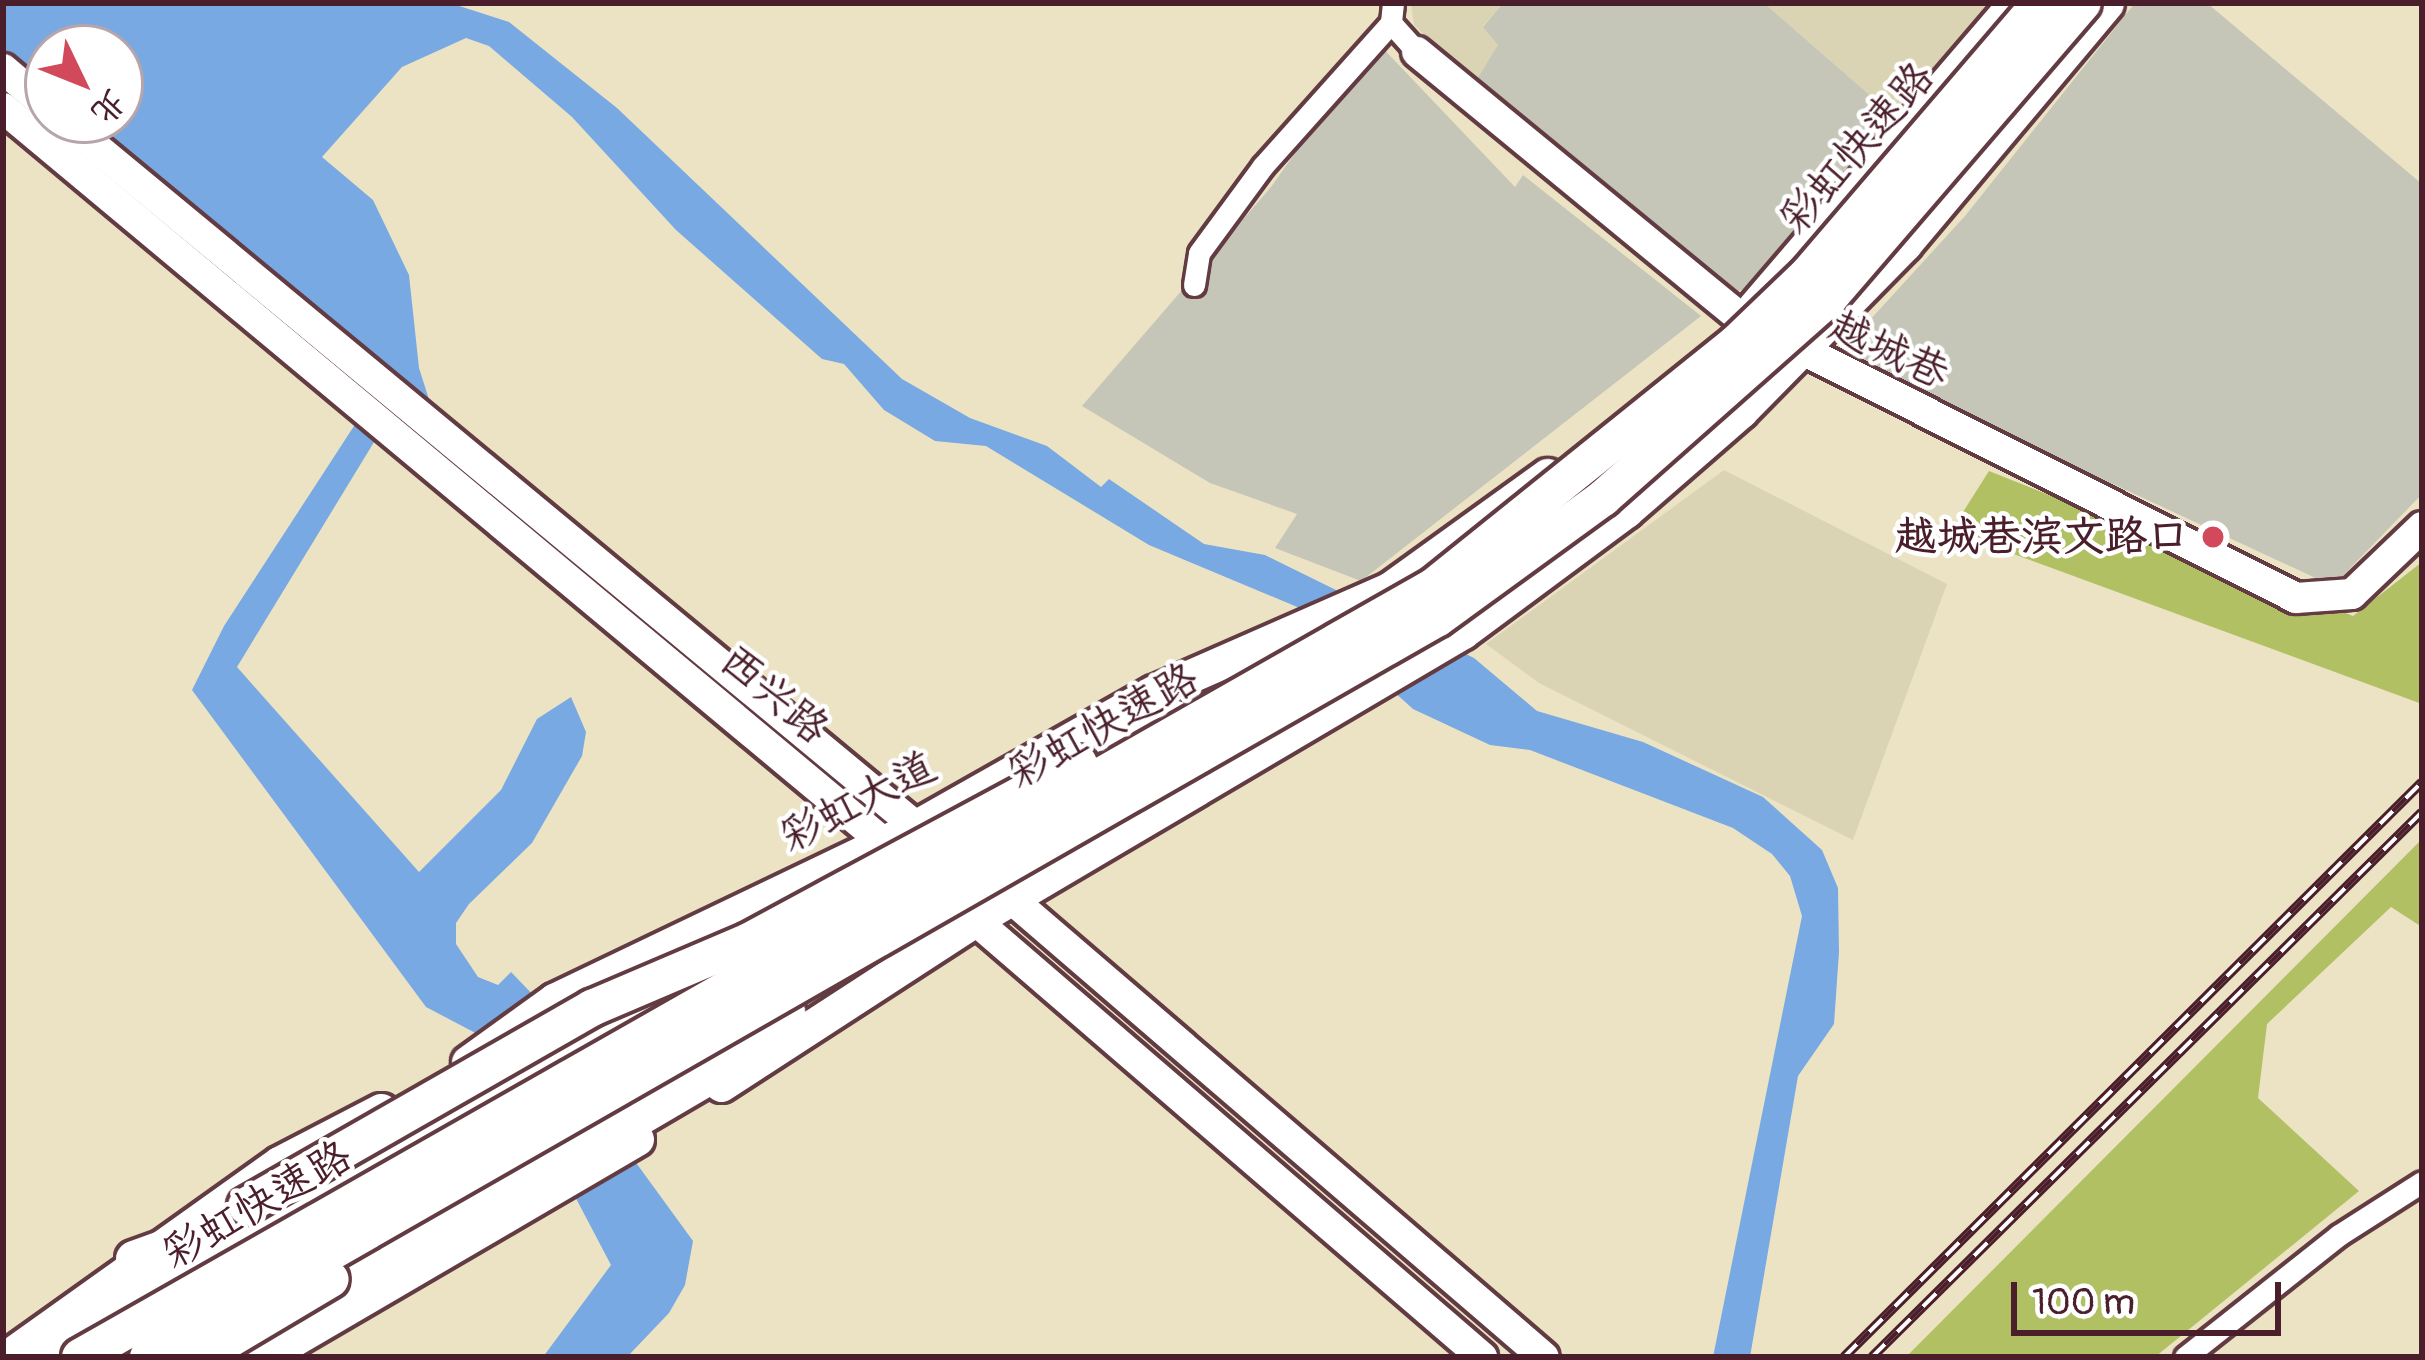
<!DOCTYPE html>
<meta charset="utf-8">
<style>
body{margin:0}
#map{position:relative;width:2425px;height:1360px;overflow:hidden;background:#ece3c4;font-family:Pangolin,"LXGW WenKai TC",sans-serif}
div>[style]{position:absolute}
.built>*{inset:0;background:#dbd4b4}
.industrial>*{inset:0;background:#c5c5b8}
.green>*{inset:0;background:#b1c063}
.water>*{inset:0;background:#78a9e3}
.roads{filter:drop-shadow(3px 0 #623c42) drop-shadow(-3px 0 #623c42) drop-shadow(0 3px #623c42) drop-shadow(0 -3px #623c42)}
.street>*{height:21px;margin:-10.5px;padding:0 10.5px;transform-origin:10.5px;border-radius:10.5px;background:#fff}
.secondary>*{height:30px;margin:-15px;padding:0 15px;transform-origin:15px;border-radius:15px;background:#fff}
.primary>*{height:33px;margin:-16.5px;padding:0 16.5px;transform-origin:16.5px;border-radius:16.5px;background:#fff}
.highway>*{height:36px;margin:-18px;padding:0 18px;transform-origin:18px;border-radius:18px;background:#fff}
.rail>*{height:10px;margin-top:-5px;transform-origin:0;background:repeating-linear-gradient(90deg,#fff 0 18px,#4a1f2b 0 36px);box-sizing:border-box;border-block:3px solid #4a1f2b}
.bridges{filter:drop-shadow(3px 0 #623c42) drop-shadow(-3px 0 #623c42) drop-shadow(0 3px #623c42) drop-shadow(0 -3px #623c42)}
.highway-bridge>*{height:36px;margin:-18px;padding:0 18px;transform-origin:18px;border-radius:18px;background:#fff}
.dots>*{width:33px;height:33px;translate:-50% -50%;box-sizing:border-box;border:6px solid #fff;border-radius:50%}
span{translate:-50% -50%;white-space:nowrap;text-align:center;line-height:1.15;-webkit-text-stroke:9px #fff;paint-order:stroke}
.street-label{font-size:42px;color:#4a1f2b}
.poi-label{font-size:42px;color:#4a1f2b;font-weight:700}
.right{translate:-100% -50%;text-align:right}
.frame{position:absolute;inset:0;border:6px solid #4a1f2b;pointer-events:none}
.north{position:absolute;left:24px;top:24px;width:120px;height:120px;box-sizing:border-box;background:#fff;border:3px solid #b7a5aa;border-radius:50%;rotate:133deg;font-size:33px;font-weight:700;line-height:48px;text-align:center;color:#4a1f2b}
.north::after{content:'';display:block;margin:auto;width:42px;height:54px;background:#d1495b;clip-path:polygon(50% 0,100% 100%,50% 72%,0 100%)}
.scale{position:absolute;left:2011px;top:1282px;width:270px;height:54px;box-sizing:border-box;border:6px solid #4a1f2b;border-top:0;padding-left:15px;font-size:36px;line-height:42px;white-space:nowrap;color:#4a1f2b;-webkit-text-stroke:9px #fff;paint-order:stroke}
</style>
<div id="map">
<div class="built">
<i style="clip-path:polygon(1411px 3px,1503px 3px,1483px 26px,1499px 45px,1474px 84px,1414px 25px)"></i>
<i style="clip-path:polygon(1764px 3px,1995px 3px,1896px 118px)"></i>
<i style="clip-path:polygon(1724px 470px,1947px 584px,1853px 840px,1539px 683px,1486px 644px)"></i>
</div>
<div class="industrial">
<i style="clip-path:polygon(1503px 3px,1764px 3px,1896px 118px,1759px 283px,1731px 294px,1474px 84px,1498px 45px,1483px 27px)"></i>
<i style="clip-path:polygon(2135px 3px,2207px 3px,2422px 184px,2422px 494px,2333px 586px,1837px 356px,1965px 216px)"></i>
<i style="clip-path:polygon(1375px 40px,1515px 187px,1523px 175px,1701px 316px,1361px 581px,1275px 548px,1297px 514px,1210px 483px,1082px 406px,1271px 187px)"></i>
</div>
<div class="green">
<i style="clip-path:polygon(1989px 471px,2353px 616px,2422px 562px,2422px 704px,1951px 531px)"></i>
<i style="clip-path:polygon(2422px 839px,2422px 927px,2391px 907px,2267px 1024px,2258px 1098px,2359px 1191px,2155px 1357px,1906px 1357px)"></i>
</div>
<div class="water">
<i style="clip-path:polygon(evenodd,3px 3px,450px 3px,509px 22px,617px 108px,902px 379px,970px 418px,1047px 446px,1101px 487px,1109px 479px,1204px 544px,1265px 555px,1474px 658px,1537px 711px,1643px 742px,1763px 797px,1822px 850px,1838px 888px,1839px 952px,1834px 1024px,1798px 1076px,1750px 1357px,1713px 1357px,1802px 916px,1790px 876px,1772px 854px,1733px 828px,1530px 750px,1490px 745px,1413px 709px,1302px 609px,1149px 545px,986px 446px,935px 441px,884px 410px,844px 364px,822px 359px,676px 230px,572px 117px,489px 46px,466px 38px,402px 67px,322px 157px,373px 200px,409px 275px,419px 368px,434px 415px,423px 448px,382px 429px,237px 667px,419px 872px,501px 790px,537px 719px,571px 697px,586px 732px,582px 756px,532px 843px,469px 904px,456px 923px,456px 944px,478px 977px,498px 985px,511px 972px,537px 999px,610px 1127px,693px 1241px,685px 1285px,669px 1313px,627px 1357px,543px 1357px,611px 1265px,508px 1069px,485px 1038px,426px 1007px,192px 690px,224px 626px,367px 406px,278px 278px,256px 265px,189px 277px,169px 271px,3px 114px,3px 3px,48px 48px,120px 48px,120px 120px,48px 120px,48px 48px)"></i>
</div>
<div class="roads">
<div class="street">
<i style="left:1393px;top:3px;width:20px;rotate:96deg"></i>
<i style="left:1391px;top:23px;width:39px;rotate:48deg"></i>
<i style="left:1194px;top:285px;width:32px;rotate:-81deg"></i>
<i style="left:1199px;top:253px;width:108px;rotate:-53.7deg"></i>
<i style="left:1263px;top:166px;width:192px;rotate:-48.2deg"></i>
<i style="left:2185px;top:1357px;width:196px;rotate:-38.4deg"></i>
<i style="left:2339px;top:1235px;width:98px;rotate:-32.6deg"></i>
</div>
<div class="secondary">
<i style="left:1417px;top:52px;width:422px;rotate:39.4deg"></i>
<i style="left:1743px;top:320px;width:619px;rotate:26.69deg"></i>
<i style="left:2296px;top:598px;width:56px;rotate:-4.1deg"></i>
<i style="left:2352px;top:594px;width:97px;rotate:-43.7deg"></i>
<i style="left:3px;top:69px;width:59px;rotate:40.2deg"></i>
<i style="left:3px;top:108px;width:1169px;rotate:39.83deg"></i>
<i style="left:63px;top:120px;width:1126px;rotate:39.63deg"></i>
<i style="left:994px;top:884px;width:725px;rotate:40.7deg"></i>
<i style="left:961px;top:908px;width:688px;rotate:40.75deg"></i>
</div>
<div class="primary">
<i style="left:1754px;top:307px;width:401px;rotate:-49.4deg"></i>
<i style="left:468px;top:1062px;width:106px;rotate:-35.8deg"></i>
<i style="left:554px;top:1000px;width:400px;rotate:-25.6deg"></i>
<i style="left:915px;top:827px;width:274px;rotate:-29.5deg"></i>
<i style="left:1154px;top:692px;width:257px;rotate:-23.7deg"></i>
<i style="left:1389px;top:589px;width:195px;rotate:-35.8deg"></i>
<i style="left:721px;top:1085px;width:303px;rotate:-33deg"></i>
<i style="left:975px;top:920px;width:567px;rotate:-30.55deg"></i>
<i style="left:1463px;top:632px;width:203px;rotate:-36.6deg"></i>
<i style="left:1626px;top:511px;width:152px;rotate:-41deg"></i>
<i style="left:1741px;top:411px;width:234px;rotate:-45.5deg"></i>
<i style="left:1905px;top:244px;width:314px;rotate:-50deg"></i>
<i style="left:7px;top:1357px;width:334px;rotate:-35.5deg"></i>
<i style="left:279px;top:1163px;width:115px;rotate:-27.5deg"></i>
<i style="left:264px;top:1357px;width:432px;rotate:-30.3deg"></i>
</div>
<div class="highway">
<i style="left:1114px;top:745px;width:67px;rotate:-22.8deg"></i>
<i style="left:134px;top:1259px;width:73px;rotate:-19.9deg"></i>
<i style="left:306px;top:1313px;width:478px;rotate:-30.4deg"></i>
<i style="left:718px;top:1071px;width:91px;rotate:-40.5deg"></i>
<i style="left:27px;top:1357px;width:726px;rotate:-29.99deg"></i>
</div>
</div>
<div class="rail">
<i style="left:1844px;top:1357px;width:815px;rotate:-44.85deg"></i>
<i style="left:1872px;top:1357px;width:774px;rotate:-44.74deg"></i>
</div>
<div class="bridges">
<div class="highway-bridge">
<i style="left:246px;top:1206px;width:399px;rotate:-29.8deg"></i>
<i style="left:592px;top:1008px;width:168px;rotate:-23.1deg"></i>
<i style="left:747px;top:942px;width:377px;rotate:-28.3deg"></i>
<i style="left:80px;top:1357px;width:1558px;rotate:-29.66deg"></i>
<i style="left:1434px;top:586px;width:386px;rotate:-38.8deg"></i>
<i style="left:1735px;top:344px;width:101px;rotate:-43.8deg"></i>
<i style="left:1808px;top:274px;width:357px;rotate:-49.4deg"></i>
<i style="left:148px;top:1357px;width:1487px;rotate:-29.81deg"></i>
<i style="left:1438px;top:618px;width:204px;rotate:-36deg"></i>
<i style="left:1603px;top:498px;width:302px;rotate:-41.5deg"></i>
<i style="left:1829px;top:298px;width:389px;rotate:-49.3deg"></i>
<i style="left:200px;top:1357px;width:152px;rotate:-30.8deg"></i>
</div>
</div>
<div class="dots">
<i style="left:2213px;top:537px;background:#d1495b"></i>
</div>
<div class="street-label">
<span style="left:1857px;top:148px;rotate:-49deg">彩虹快速路</span>
<span style="left:1889px;top:350px;rotate:25deg">越城巷</span>
<span style="left:774px;top:695px;rotate:40deg">西兴路</span>
<span style="left:1103px;top:726px;rotate:-29deg">彩虹快速路</span>
<span style="left:858px;top:802px;rotate:-27deg">彩虹大道</span>
<span style="left:257px;top:1205px;rotate:-30deg">彩虹快速路</span>
</div>
<div class="poi-label">
<span class="right" style="left:2189px;top:537px">越城巷滨文路口</span>
</div>
<div class="frame"></div>
<div class="north">北</div>
<div class="scale">100 m</div>
</div>
